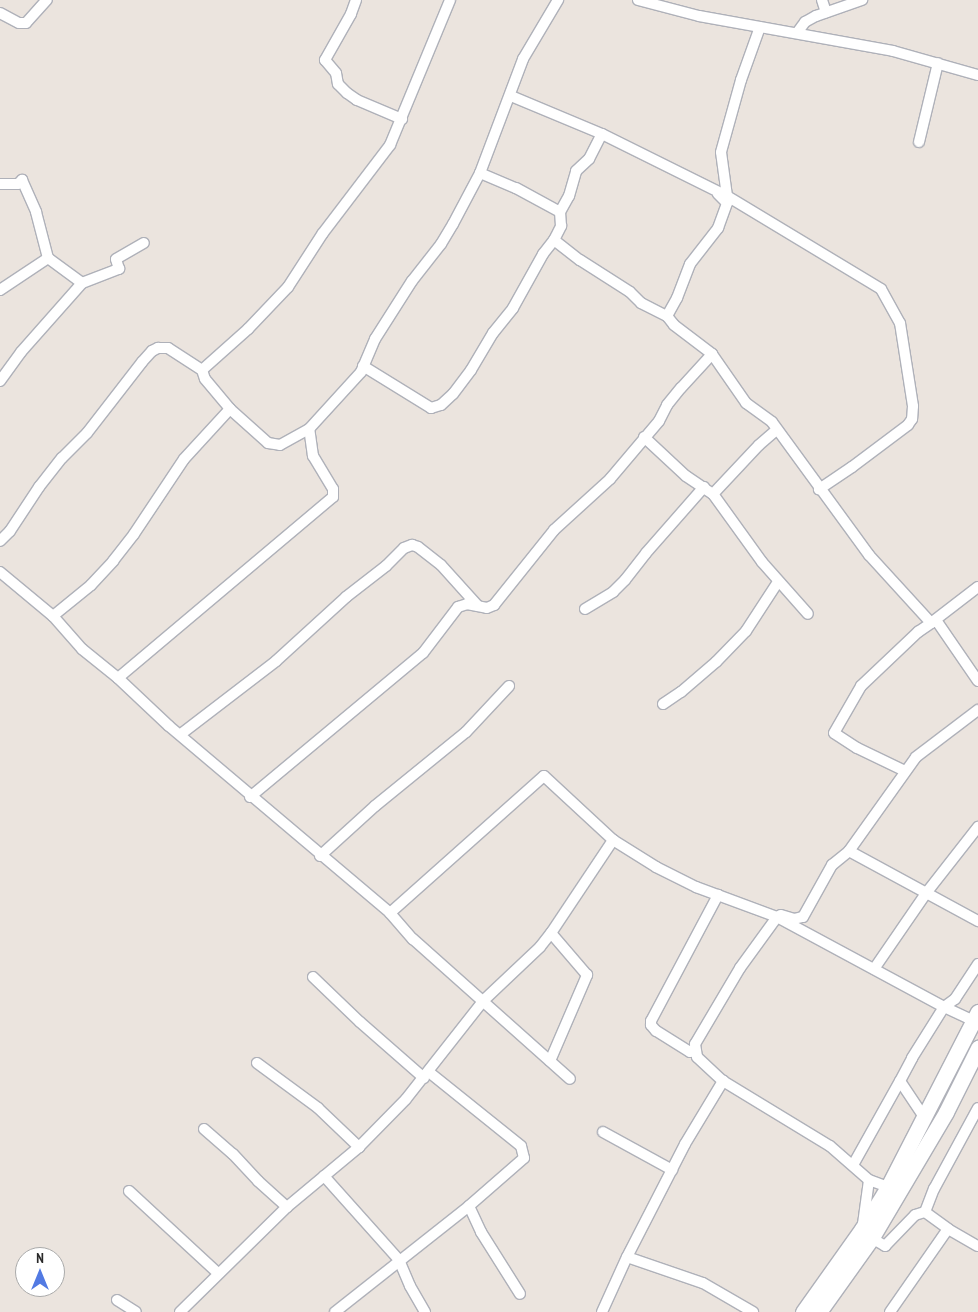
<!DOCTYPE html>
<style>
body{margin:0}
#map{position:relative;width:978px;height:1312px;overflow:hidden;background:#ebe4de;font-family:"PT Sans Narrow",sans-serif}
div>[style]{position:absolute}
.roads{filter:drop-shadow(1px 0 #afb1b9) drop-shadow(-1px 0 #afb1b9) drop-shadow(0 1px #afb1b9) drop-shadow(0 -1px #afb1b9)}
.minor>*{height:10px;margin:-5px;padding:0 5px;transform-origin:5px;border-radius:5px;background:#fff}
.secondary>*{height:15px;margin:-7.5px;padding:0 7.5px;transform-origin:7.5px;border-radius:7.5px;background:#fff}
span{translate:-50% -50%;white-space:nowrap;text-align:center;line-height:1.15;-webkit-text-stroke:5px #fff;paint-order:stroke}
.north{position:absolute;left:15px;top:1247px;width:50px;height:50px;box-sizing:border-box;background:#fff;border:1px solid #aaa;border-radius:50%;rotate:0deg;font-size:14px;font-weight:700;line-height:20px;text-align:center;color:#2a2a2a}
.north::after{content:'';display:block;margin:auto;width:18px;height:22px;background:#527ae3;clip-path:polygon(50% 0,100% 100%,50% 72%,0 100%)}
</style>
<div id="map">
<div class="roads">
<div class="minor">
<i style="left:356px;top:0;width:15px;rotate:110deg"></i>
<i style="left:351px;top:14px;width:53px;rotate:119.5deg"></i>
<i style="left:325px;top:60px;width:17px;rotate:50deg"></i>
<i style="left:336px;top:73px;width:11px;rotate:80deg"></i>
<i style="left:338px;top:84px;width:13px;rotate:45deg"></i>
<i style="left:347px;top:93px;width:12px;rotate:35deg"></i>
<i style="left:357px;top:100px;width:49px;rotate:22.9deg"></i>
<i style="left:638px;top:0;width:63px;rotate:14.7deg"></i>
<i style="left:699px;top:16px;width:197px;rotate:10.2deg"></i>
<i style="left:893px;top:51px;width:88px;rotate:15.8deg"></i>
<i style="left:822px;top:0;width:13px;rotate:72deg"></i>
<i style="left:0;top:13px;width:21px;rotate:28deg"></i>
<i style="left:19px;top:23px;width:7px"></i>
<i style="left:26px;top:23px;width:31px;rotate:-48deg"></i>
<i style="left:797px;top:33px;width:14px;rotate:-54deg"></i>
<i style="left:805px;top:22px;width:13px;rotate:-29deg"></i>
<i style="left:816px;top:16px;width:49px;rotate:-19.2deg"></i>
<i style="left:602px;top:134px;width:140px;rotate:26.4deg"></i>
<i style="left:727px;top:196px;width:44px;rotate:-97.8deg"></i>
<i style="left:721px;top:152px;width:75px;rotate:-74.5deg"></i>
<i style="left:741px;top:80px;width:56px;rotate:-70.3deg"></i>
<i style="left:919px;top:142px;width:81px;rotate:-76.5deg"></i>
<i style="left:480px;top:173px;width:39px;rotate:23deg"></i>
<i style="left:516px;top:188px;width:50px;rotate:28.6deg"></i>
<i style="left:0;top:184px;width:18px"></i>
<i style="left:18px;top:184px;width:6px;rotate:-45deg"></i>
<i style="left:22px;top:180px;width:35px;rotate:66deg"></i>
<i style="left:36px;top:212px;width:48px;rotate:75.4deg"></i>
<i style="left:48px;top:258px;width:42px;rotate:36.3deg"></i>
<i style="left:727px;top:196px;width:180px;rotate:31.1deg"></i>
<i style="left:881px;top:289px;width:39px;rotate:61deg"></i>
<i style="left:900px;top:323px;width:84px;rotate:81.1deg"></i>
<i style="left:913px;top:406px;width:13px;rotate:94deg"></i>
<i style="left:912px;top:419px;width:7px;rotate:124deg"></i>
<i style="left:908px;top:425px;width:70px;rotate:143.1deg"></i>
<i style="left:852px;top:467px;width:40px;rotate:146deg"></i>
<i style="left:554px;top:240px;width:33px;rotate:38deg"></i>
<i style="left:580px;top:260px;width:59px;rotate:32.6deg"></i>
<i style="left:630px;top:292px;width:16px;rotate:45deg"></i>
<i style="left:641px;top:303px;width:29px;rotate:27deg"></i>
<i style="left:667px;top:316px;width:11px;rotate:52deg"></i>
<i style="left:674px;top:325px;width:48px;rotate:37.3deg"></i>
<i style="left:712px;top:354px;width:60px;rotate:55.2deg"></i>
<i style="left:746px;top:403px;width:32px;rotate:36deg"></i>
<i style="left:772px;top:422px;width:165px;rotate:53.9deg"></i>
<i style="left:869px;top:555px;width:92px;rotate:47.6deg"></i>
<i style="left:931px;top:623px;width:59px;rotate:-37.5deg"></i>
<i style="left:0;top:290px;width:58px;rotate:-33.7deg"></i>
<i style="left:667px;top:316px;width:21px;rotate:-61deg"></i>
<i style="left:677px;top:298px;width:36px;rotate:-69deg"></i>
<i style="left:690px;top:264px;width:46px;rotate:-52.1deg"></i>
<i style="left:718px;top:228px;width:27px;rotate:-70deg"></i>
<i style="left:727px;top:203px;width:13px;rotate:-135deg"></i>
<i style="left:363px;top:366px;width:80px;rotate:31.7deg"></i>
<i style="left:431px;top:408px;width:10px;rotate:-17deg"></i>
<i style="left:441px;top:405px;width:16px;rotate:-43deg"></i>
<i style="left:453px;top:394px;width:30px;rotate:-53deg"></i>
<i style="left:471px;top:370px;width:43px;rotate:-59.3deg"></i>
<i style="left:493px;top:333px;width:32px;rotate:-51deg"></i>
<i style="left:513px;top:308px;width:62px;rotate:-60.9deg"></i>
<i style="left:543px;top:254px;width:18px;rotate:-52deg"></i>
<i style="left:554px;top:240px;width:16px;rotate:-63deg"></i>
<i style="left:561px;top:226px;width:14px;rotate:-94deg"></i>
<i style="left:560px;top:212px;width:18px;rotate:-61deg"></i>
<i style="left:569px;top:196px;width:26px;rotate:-74deg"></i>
<i style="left:576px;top:171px;width:18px;rotate:-43deg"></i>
<i style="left:589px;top:159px;width:28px;rotate:-63deg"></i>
<i style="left:602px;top:134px;width:99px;rotate:-157.3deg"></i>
<i style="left:202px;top:370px;width:62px;rotate:-41.7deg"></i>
<i style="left:248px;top:329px;width:58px;rotate:-46.4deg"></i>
<i style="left:288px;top:287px;width:64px;rotate:-57.1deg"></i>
<i style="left:323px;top:233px;width:111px;rotate:-52.7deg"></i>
<i style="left:390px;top:145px;width:157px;rotate:-67.5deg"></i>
<i style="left:0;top:381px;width:36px;rotate:-54deg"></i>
<i style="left:21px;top:352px;width:92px;rotate:-48.5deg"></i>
<i style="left:82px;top:283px;width:40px;rotate:-21deg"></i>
<i style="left:119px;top:269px;width:10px;rotate:-107deg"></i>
<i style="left:116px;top:259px;width:32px;rotate:-30deg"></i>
<i style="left:644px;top:437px;width:57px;rotate:42.9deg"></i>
<i style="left:686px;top:476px;width:32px;rotate:34deg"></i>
<i style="left:713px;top:494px;width:84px;rotate:54.2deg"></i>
<i style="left:762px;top:562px;width:69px;rotate:48.5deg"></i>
<i style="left:713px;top:494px;width:67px;rotate:-46.8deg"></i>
<i style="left:759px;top:445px;width:23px;rotate:-41deg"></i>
<i style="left:0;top:541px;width:14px;rotate:-45deg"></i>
<i style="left:10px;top:531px;width:53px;rotate:-56.6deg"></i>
<i style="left:39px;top:487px;width:37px;rotate:-52deg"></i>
<i style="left:62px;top:458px;width:35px;rotate:-45deg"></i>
<i style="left:87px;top:433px;width:90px;rotate:-52.2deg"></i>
<i style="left:142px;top:362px;width:15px;rotate:-48deg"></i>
<i style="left:152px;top:351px;width:7px;rotate:-27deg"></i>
<i style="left:158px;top:348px;width:10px"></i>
<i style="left:168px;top:348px;width:40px;rotate:32.9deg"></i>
<i style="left:202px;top:370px;width:9px;rotate:72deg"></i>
<i style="left:205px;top:379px;width:39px;rotate:50deg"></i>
<i style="left:230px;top:409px;width:51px;rotate:41.8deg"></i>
<i style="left:268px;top:443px;width:12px;rotate:9deg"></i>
<i style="left:280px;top:445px;width:33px;rotate:-29deg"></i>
<i style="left:309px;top:429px;width:77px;rotate:-47.6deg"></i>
<i style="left:361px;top:372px;width:36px;rotate:-67deg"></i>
<i style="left:375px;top:339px;width:69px;rotate:-57.5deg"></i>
<i style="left:412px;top:281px;width:47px;rotate:-51.9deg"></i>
<i style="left:441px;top:244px;width:23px;rotate:-59deg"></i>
<i style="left:453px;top:224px;width:58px;rotate:-62.1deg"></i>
<i style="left:480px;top:173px;width:122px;rotate:-69.3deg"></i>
<i style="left:523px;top:59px;width:69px;rotate:-59.3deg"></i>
<i style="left:0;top:572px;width:69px;rotate:39.7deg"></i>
<i style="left:53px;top:616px;width:44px;rotate:48.7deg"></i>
<i style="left:82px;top:649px;width:46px;rotate:38.9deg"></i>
<i style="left:118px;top:678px;width:70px;rotate:43.3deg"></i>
<i style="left:169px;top:726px;width:289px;rotate:40.2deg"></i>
<i style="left:390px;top:913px;width:35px;rotate:49deg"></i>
<i style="left:413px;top:939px;width:210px;rotate:41.7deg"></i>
<i style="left:585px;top:609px;width:33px;rotate:-31deg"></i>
<i style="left:613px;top:592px;width:17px;rotate:-45deg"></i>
<i style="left:625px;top:580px;width:34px;rotate:-52deg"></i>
<i style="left:646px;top:553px;width:88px;rotate:-48.7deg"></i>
<i style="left:53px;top:616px;width:49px;rotate:-39.2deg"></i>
<i style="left:91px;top:585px;width:33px;rotate:-47deg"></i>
<i style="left:113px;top:561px;width:34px;rotate:-52deg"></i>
<i style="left:134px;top:534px;width:90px;rotate:-56.3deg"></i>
<i style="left:184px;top:459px;width:68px;rotate:-47.4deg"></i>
<i style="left:118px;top:678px;width:281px;rotate:-40.1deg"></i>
<i style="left:333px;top:497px;width:8px;rotate:-90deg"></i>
<i style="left:333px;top:489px;width:39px;rotate:-121deg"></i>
<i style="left:313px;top:456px;width:27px;rotate:-98deg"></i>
<i style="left:663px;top:704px;width:22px;rotate:-34deg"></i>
<i style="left:681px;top:692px;width:46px;rotate:-40.6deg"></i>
<i style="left:716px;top:662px;width:43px;rotate:-45.9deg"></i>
<i style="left:746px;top:631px;width:59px;rotate:-56.9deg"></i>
<i style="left:181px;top:734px;width:120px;rotate:-37.5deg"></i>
<i style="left:276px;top:661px;width:95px;rotate:-42.4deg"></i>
<i style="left:346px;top:597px;width:51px;rotate:-37.8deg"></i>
<i style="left:386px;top:566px;width:25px;rotate:-45deg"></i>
<i style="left:404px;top:548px;width:9px;rotate:-21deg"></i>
<i style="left:412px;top:545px;width:6px;rotate:18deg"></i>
<i style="left:418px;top:547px;width:29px;rotate:38deg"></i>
<i style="left:441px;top:565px;width:55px;rotate:47.9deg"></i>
<i style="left:905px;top:771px;width:53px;rotate:-154.4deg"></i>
<i style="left:857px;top:748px;width:27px;rotate:-147deg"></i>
<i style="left:834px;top:733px;width:54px;rotate:-60.1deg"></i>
<i style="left:861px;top:686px;width:79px;rotate:-43.5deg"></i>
<i style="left:918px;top:632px;width:22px;rotate:-34deg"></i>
<i style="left:936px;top:620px;width:74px;rotate:55.5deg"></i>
<i style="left:250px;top:797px;width:225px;rotate:-39.8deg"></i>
<i style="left:423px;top:653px;width:58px;rotate:-52.7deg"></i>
<i style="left:458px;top:607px;width:9px;rotate:-18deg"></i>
<i style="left:467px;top:604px;width:20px;rotate:11deg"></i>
<i style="left:487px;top:608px;width:8px;rotate:-23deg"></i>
<i style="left:494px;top:605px;width:96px;rotate:-51.3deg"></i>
<i style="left:554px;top:530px;width:76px;rotate:-42.3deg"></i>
<i style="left:610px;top:479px;width:76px;rotate:-49.8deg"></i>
<i style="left:659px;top:421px;width:18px;rotate:-63deg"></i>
<i style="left:667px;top:405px;width:22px;rotate:-51deg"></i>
<i style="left:681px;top:388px;width:46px;rotate:-47.6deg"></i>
<i style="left:849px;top:851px;width:147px;rotate:28.5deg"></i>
<i style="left:320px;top:856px;width:74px;rotate:-42.3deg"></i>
<i style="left:375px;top:806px;width:117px;rotate:-39.1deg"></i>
<i style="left:466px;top:732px;width:63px;rotate:-46.9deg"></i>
<i style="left:390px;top:913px;width:206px;rotate:-41.7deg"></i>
<i style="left:544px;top:776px;width:94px;rotate:42.8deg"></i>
<i style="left:613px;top:840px;width:51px;rotate:32.1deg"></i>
<i style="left:656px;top:867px;width:45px;rotate:26.6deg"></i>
<i style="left:696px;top:887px;width:86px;rotate:20.3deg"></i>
<i style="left:777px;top:917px;width:63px;rotate:126deg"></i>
<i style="left:740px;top:968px;width:88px;rotate:120.6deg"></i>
<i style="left:695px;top:1044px;width:13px;rotate:81deg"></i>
<i style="left:697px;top:1057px;width:35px;rotate:43deg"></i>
<i style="left:723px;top:1081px;width:125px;rotate:31.3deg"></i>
<i style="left:830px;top:1146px;width:52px;rotate:41.1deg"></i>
<i style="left:869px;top:1180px;width:20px;rotate:20deg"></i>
<i style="left:874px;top:969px;width:93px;rotate:-55.5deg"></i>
<i style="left:927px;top:892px;width:83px;rotate:-51.9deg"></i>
<i style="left:313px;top:977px;width:65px;rotate:43.8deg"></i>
<i style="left:360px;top:1022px;width:85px;rotate:41.2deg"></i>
<i style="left:974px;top:1021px;width:33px;rotate:-155deg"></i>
<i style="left:944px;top:1007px;width:190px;rotate:-151.7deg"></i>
<i style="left:777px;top:917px;width:4px;rotate:-27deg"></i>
<i style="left:781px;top:915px;width:14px;rotate:17deg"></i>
<i style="left:794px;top:919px;width:9px;rotate:-13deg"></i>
<i style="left:803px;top:917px;width:60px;rotate:-60.9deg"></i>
<i style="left:832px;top:865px;width:22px;rotate:-39deg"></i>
<i style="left:849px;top:851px;width:115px;rotate:-54.5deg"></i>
<i style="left:916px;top:757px;width:78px;rotate:-37.2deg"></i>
<i style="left:694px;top:1049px;width:5px;rotate:143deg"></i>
<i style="left:690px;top:1052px;width:40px;rotate:-148deg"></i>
<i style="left:656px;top:1031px;width:8px;rotate:-130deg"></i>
<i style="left:651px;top:1025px;width:4px;rotate:-90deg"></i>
<i style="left:651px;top:1021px;width:143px;rotate:-62deg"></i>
<i style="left:550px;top:1061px;width:94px;rotate:-66.7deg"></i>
<i style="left:587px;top:975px;width:55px;rotate:-130.6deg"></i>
<i style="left:257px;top:1063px;width:76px;rotate:36.4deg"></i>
<i style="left:318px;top:1108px;width:57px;rotate:43.6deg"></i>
<i style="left:924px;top:1117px;width:43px;rotate:-123.7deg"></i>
<i style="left:900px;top:1081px;width:26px;rotate:-62deg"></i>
<i style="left:912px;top:1058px;width:60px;rotate:-57.9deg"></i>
<i style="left:944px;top:1007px;width:14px;rotate:-36deg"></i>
<i style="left:955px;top:999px;width:42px;rotate:-56.7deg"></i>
<i style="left:204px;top:1129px;width:38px;rotate:41deg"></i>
<i style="left:233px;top:1154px;width:37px;rotate:47deg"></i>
<i style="left:258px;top:1181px;width:39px;rotate:42deg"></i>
<i style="left:603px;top:1132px;width:79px;rotate:28.8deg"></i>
<i style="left:853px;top:1165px;width:96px;rotate:-60.8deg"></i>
<i style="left:324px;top:1176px;width:113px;rotate:48.2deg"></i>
<i style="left:399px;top:1260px;width:28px;rotate:67deg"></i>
<i style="left:410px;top:1286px;width:30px;rotate:60deg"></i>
<i style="left:129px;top:1191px;width:121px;rotate:42.7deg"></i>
<i style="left:469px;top:1206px;width:29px;rotate:65deg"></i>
<i style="left:481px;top:1232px;width:73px;rotate:57.8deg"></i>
<i style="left:925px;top:1212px;width:25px;rotate:-69deg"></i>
<i style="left:934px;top:1189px;width:92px;rotate:-61.5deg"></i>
<i style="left:863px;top:1224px;width:44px;rotate:-82.2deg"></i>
<i style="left:868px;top:1236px;width:20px;rotate:30deg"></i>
<i style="left:885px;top:1246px;width:43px;rotate:-45.9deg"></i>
<i style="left:915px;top:1215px;width:10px;rotate:-17deg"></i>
<i style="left:925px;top:1212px;width:29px;rotate:36deg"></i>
<i style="left:627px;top:1257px;width:80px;rotate:18.9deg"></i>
<i style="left:703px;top:1283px;width:58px;rotate:30.1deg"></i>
<i style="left:117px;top:1300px;width:22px;rotate:32deg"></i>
<i style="left:180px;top:1312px;width:150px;rotate:-44.5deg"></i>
<i style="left:287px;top:1207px;width:94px;rotate:-39.8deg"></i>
<i style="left:359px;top:1147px;width:67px;rotate:-45.6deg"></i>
<i style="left:406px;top:1099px;width:126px;rotate:-51.8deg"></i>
<i style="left:484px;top:1000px;width:77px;rotate:-43.4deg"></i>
<i style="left:540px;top:947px;width:18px;rotate:-52deg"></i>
<i style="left:551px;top:933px;width:112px;rotate:-56.3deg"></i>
<i style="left:335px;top:1312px;width:171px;rotate:-38.3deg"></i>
<i style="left:469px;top:1206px;width:73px;rotate:-41.1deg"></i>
<i style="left:524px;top:1158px;width:12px;rotate:-104deg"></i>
<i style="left:521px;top:1146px;width:118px;rotate:-141.2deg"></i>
<i style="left:602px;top:1312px;width:60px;rotate:-65.6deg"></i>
<i style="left:627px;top:1257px;width:127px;rotate:-62.8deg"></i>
<i style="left:685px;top:1144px;width:74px;rotate:-58.9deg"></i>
<i style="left:890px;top:1312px;width:101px;rotate:-55.1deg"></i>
<i style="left:948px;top:1229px;width:34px;rotate:30deg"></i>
</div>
<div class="secondary">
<i style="left:803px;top:1312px;width:102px;rotate:-54.6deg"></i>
<i style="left:862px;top:1229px;width:49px;rotate:-58.2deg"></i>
<i style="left:888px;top:1187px;width:197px;rotate:-62.8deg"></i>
<i style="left:819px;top:1312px;width:90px;rotate:-54.5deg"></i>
<i style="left:871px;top:1239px;width:147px;rotate:-59.4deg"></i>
<i style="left:946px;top:1112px;width:72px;rotate:-63.4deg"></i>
</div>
</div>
<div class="north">N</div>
</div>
